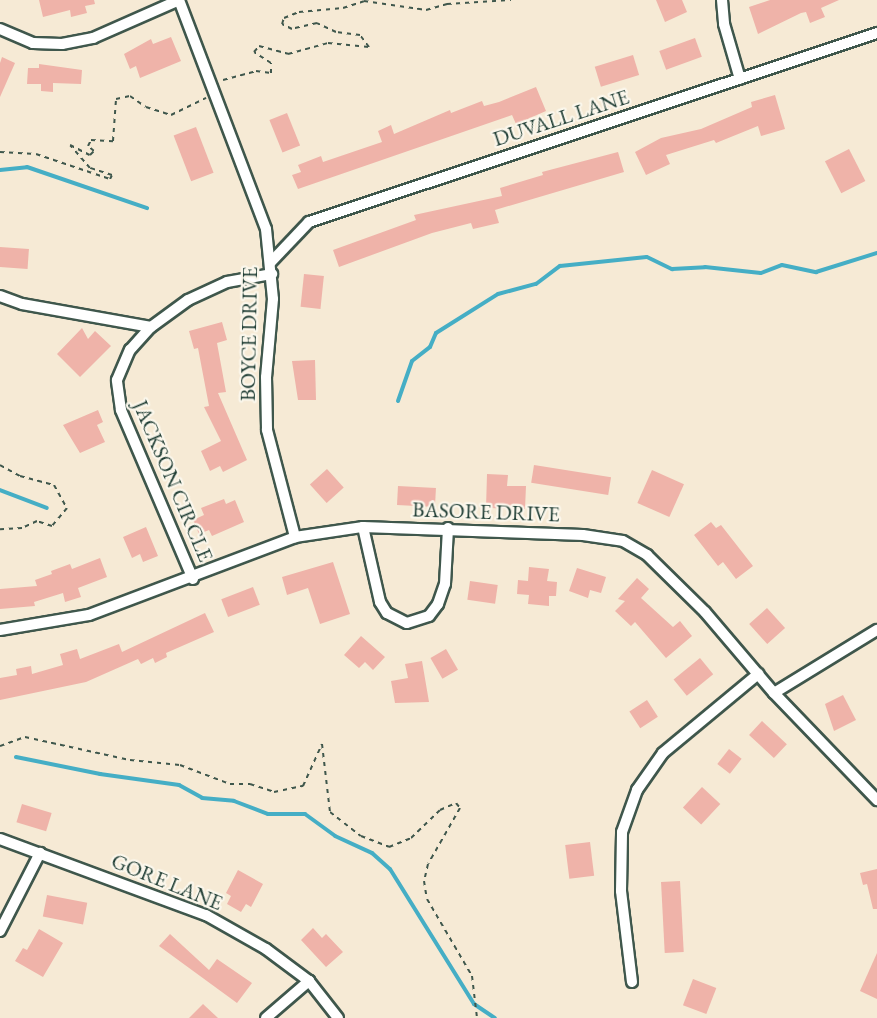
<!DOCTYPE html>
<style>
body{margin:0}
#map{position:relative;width:877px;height:1018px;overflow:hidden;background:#f6ead5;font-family:"EB Garamond",serif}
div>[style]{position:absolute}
.stream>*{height:4px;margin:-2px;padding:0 2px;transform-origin:2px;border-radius:2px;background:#45aec5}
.building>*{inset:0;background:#efb3a9;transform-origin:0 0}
.path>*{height:2px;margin-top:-1px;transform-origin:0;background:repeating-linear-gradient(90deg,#3f574c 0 4.5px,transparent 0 9px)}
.roads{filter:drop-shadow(2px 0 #3f574c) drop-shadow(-2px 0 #3f574c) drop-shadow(0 2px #3f574c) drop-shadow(0 -2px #3f574c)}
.minor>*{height:10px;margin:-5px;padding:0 5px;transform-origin:5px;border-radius:5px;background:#fff}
span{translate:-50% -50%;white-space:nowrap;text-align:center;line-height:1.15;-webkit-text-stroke:4.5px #fbf7ec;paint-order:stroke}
.street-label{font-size:21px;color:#1f3d34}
</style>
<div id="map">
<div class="stream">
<i style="left:0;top:170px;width:27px;rotate:-6deg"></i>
<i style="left:27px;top:167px;width:127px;rotate:18.9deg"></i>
<i style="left:398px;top:401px;width:42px;rotate:-70.7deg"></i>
<i style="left:412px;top:361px;width:23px;rotate:-38deg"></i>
<i style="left:430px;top:347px;width:15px;rotate:-67deg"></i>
<i style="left:436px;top:333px;width:73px;rotate:-32.2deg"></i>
<i style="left:498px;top:294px;width:39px;rotate:-15deg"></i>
<i style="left:536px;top:284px;width:30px;rotate:-37deg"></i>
<i style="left:560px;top:266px;width:87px;rotate:-5.9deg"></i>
<i style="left:647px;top:257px;width:28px;rotate:26deg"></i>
<i style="left:672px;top:269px;width:33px;rotate:-3deg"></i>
<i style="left:705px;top:267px;width:56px;rotate:6.1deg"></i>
<i style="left:761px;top:273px;width:22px;rotate:-21deg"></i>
<i style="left:782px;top:265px;width:35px;rotate:12deg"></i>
<i style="left:816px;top:272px;width:64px;rotate:-17.3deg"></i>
<i style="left:0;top:490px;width:50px;rotate:21deg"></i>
<i style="left:16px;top:757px;width:86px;rotate:11.4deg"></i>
<i style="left:100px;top:774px;width:80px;rotate:7.9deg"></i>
<i style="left:179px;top:785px;width:26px;rotate:29deg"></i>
<i style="left:202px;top:798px;width:32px;rotate:5deg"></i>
<i style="left:234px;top:801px;width:36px;rotate:21deg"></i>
<i style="left:268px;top:814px;width:37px"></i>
<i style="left:305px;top:814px;width:37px;rotate:36deg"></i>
<i style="left:335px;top:836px;width:41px;rotate:24.7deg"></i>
<i style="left:372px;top:853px;width:24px;rotate:42deg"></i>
<i style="left:390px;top:869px;width:159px;rotate:58.1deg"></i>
<i style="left:474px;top:1004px;width:25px;rotate:34deg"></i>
</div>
<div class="building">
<i style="clip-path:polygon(39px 0,94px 0,95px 4px,85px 6px,87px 13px,71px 17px,70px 10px,43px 17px)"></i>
<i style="clip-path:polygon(656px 0,682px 0,687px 12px,665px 22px)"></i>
<i style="clip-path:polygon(770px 0,839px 0,821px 8px,825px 17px,810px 23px,806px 12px,801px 13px,758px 34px,749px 7px)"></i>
<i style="clip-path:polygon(171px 37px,181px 61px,140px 78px,136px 66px,130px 69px,124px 54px,151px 39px,153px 44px)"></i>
<i style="left:695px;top:38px;width:20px;height:38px;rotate:70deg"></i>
<i style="left:633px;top:55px;width:21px;height:40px;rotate:73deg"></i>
<i style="clip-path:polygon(2px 57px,15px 63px,0 97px,0 63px)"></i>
<i style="clip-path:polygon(39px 64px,82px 70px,81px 84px,53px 83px,53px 92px,41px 91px,41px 84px,27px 84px,28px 68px,39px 68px)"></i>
<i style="clip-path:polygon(536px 87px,546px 111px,516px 124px,512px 115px,298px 189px,292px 175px,301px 172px,298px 165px,321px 156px,323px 162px,382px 142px,378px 131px,391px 125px,394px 134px,450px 110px,451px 113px,482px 101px,484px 106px,499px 102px)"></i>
<i style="clip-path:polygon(775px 95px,785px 129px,761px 136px,758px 126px,716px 143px,714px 140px,666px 155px,670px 164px,646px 175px,635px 152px,661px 138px,701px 129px,752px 107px,751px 102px)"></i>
<i style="left:287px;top:113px;width:35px;height:19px;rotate:68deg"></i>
<i style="left:196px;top:127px;width:49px;height:24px;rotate:69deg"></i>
<i style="left:849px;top:149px;width:36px;height:27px;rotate:63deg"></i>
<i style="clip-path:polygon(618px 152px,624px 172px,495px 210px,499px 223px,473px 229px,471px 223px,432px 233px,339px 267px,333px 250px,416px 220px,414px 215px,502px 196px,500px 188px,543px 175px,542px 172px)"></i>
<i style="left:0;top:247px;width:29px;height:20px;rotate:4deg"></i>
<i style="left:304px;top:274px;width:20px;height:33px;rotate:6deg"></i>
<i style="clip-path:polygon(222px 322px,227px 340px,217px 343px,226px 392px,218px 393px,247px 460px,223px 472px,220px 466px,210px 471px,201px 451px,221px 441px,204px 407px,209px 406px,198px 348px,194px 349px,189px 331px)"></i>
<i style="clip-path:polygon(82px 328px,88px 339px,95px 331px,111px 346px,80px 377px,57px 354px)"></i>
<i style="clip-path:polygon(315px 360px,316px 400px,298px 400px,292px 361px)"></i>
<i style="clip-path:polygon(98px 410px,103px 422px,97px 425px,105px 442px,80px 453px,63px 425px)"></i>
<i style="left:534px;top:465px;width:78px;height:18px;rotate:9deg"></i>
<i style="left:327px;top:469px;width:25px;height:23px;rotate:48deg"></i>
<i style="left:652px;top:470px;width:35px;height:36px;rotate:24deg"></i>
<i style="clip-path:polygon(487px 474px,508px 475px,507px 486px,526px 486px,525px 509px,486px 508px)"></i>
<i style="left:398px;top:486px;width:38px;height:19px;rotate:3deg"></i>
<i style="clip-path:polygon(224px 499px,226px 504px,235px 500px,244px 522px,212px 536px,209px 530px,199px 534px,193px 520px,204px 515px,201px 508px)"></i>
<i style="clip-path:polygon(711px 522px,716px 528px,721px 525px,753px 566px,736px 579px,723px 562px,718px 566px,694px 535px)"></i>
<i style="clip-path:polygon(146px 527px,158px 556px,143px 562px,140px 554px,132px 558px,123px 537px)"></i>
<i style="clip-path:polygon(100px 558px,107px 577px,78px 588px,81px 597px,65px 602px,63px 593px,34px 602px,35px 606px,0 609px,0 589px,37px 586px,35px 580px,52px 574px,51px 571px,70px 564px,72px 569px)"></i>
<i style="clip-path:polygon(333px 562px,350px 614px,320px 624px,308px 588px,287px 595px,282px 577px)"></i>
<i style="clip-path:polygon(529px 567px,549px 569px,547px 581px,557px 582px,556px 596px,549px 596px,549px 606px,528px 604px,529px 595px,517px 594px,518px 580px,528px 581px)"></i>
<i style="clip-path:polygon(577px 568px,606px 577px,601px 593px,590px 590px,588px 598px,569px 591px)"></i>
<i style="clip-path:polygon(637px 578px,649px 589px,641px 598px,673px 627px,680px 621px,692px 636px,666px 658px,635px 622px,631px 626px,615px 611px,625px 601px,618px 599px)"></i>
<i style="left:470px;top:581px;width:28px;height:19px;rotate:8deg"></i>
<i style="left:253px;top:587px;width:19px;height:34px;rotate:69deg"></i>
<i style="left:767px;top:608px;width:27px;height:24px;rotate:48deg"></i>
<i style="clip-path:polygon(205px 613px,214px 632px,166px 653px,167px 657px,155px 663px,153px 658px,141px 664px,138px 659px,86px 682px,0 700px,0 678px,17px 675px,16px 669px,31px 666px,32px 674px,63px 665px,60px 654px,77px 649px,80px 659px,119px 644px,122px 652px)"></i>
<i style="clip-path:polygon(361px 636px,385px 657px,373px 670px,365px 662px,359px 668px,344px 655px)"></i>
<i style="left:446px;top:649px;width:24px;height:18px;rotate:60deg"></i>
<i style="left:700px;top:658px;width:21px;height:34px;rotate:51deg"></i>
<i style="clip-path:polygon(422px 661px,429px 702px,395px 703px,391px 681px,408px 678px,405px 664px)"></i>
<i style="clip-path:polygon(843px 695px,856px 720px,834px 731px,825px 704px)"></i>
<i style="left:647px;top:700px;width:20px;height:21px;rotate:57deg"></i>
<i style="left:762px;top:721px;width:34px;height:19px;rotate:43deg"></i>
<i style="left:729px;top:749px;width:16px;height:19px;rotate:38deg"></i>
<i style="left:702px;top:787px;width:25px;height:28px;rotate:43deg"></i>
<i style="left:22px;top:804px;width:31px;height:19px;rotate:17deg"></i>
<i style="left:590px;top:842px;width:34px;height:25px;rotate:83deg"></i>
<i style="clip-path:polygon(877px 869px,877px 909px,873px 909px,867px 884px,863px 885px,860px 873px)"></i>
<i style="clip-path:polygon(238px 870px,263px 884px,251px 907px,246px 904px,241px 912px,227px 904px,231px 896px,226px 893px)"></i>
<i style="left:680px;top:881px;width:71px;height:19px;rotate:87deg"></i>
<i style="left:47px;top:895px;width:41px;height:22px;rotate:11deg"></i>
<i style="clip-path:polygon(313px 928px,322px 938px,326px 934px,343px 952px,326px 967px,301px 940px)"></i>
<i style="clip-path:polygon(39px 929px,63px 943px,43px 977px,15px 961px,23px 948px,27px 950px)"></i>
<i style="clip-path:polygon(170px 934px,209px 970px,217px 959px,252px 983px,237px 1003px,159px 946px)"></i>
<i style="clip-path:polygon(877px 953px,877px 999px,860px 991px)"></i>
<i style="left:693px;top:979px;width:25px;height:28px;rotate:21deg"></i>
<i style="clip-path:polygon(203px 1004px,218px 1018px,189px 1018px)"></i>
</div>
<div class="path">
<i style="left:223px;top:80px;width:34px;rotate:-15deg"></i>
<i style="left:256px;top:71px;width:15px;rotate:8deg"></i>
<i style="left:271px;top:73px;width:10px;rotate:-90deg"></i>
<i style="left:271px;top:63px;width:20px;rotate:-147deg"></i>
<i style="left:254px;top:52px;width:8px;rotate:-50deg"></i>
<i style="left:259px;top:46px;width:30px;rotate:15deg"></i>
<i style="left:288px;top:54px;width:41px;rotate:-15.4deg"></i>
<i style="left:328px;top:43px;width:41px;rotate:5.6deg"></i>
<i style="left:369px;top:47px;width:15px;rotate:-127deg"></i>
<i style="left:360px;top:35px;width:24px;rotate:-173deg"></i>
<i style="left:336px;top:32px;width:21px;rotate:-155deg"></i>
<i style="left:317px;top:23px;width:26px;rotate:167deg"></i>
<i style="left:292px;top:29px;width:11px;rotate:-153deg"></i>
<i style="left:282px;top:24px;width:6px;rotate:-72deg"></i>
<i style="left:284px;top:18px;width:16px;rotate:-22deg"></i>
<i style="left:299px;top:12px;width:44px;rotate:-5.2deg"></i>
<i style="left:343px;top:8px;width:22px;rotate:-18deg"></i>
<i style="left:364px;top:1px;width:63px;rotate:8.3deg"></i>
<i style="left:426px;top:10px;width:22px;rotate:-16deg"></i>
<i style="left:447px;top:4px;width:64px;rotate:-3.6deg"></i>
<i style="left:0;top:152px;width:36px;rotate:3deg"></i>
<i style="left:36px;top:154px;width:78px;rotate:18.7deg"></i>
<i style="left:110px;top:179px;width:4px;rotate:-63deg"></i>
<i style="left:112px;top:175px;width:23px;rotate:-162deg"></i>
<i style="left:90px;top:168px;width:30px;rotate:-131deg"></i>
<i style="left:70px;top:145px;width:22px;rotate:27deg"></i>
<i style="left:90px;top:155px;width:6px;rotate:-45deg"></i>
<i style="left:94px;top:151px;width:8px;rotate:-140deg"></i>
<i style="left:88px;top:146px;width:7px;rotate:-63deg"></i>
<i style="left:91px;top:140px;width:22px;rotate:3deg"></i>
<i style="left:113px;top:141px;width:42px;rotate:-85.9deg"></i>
<i style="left:116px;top:99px;width:14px;rotate:-12deg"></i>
<i style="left:130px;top:96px;width:19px;rotate:35deg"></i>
<i style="left:146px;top:107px;width:26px;rotate:18deg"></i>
<i style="left:171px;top:115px;width:39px;rotate:-26deg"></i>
<i style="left:0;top:465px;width:23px;rotate:29deg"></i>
<i style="left:20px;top:476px;width:35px;rotate:15deg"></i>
<i style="left:54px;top:485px;width:26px;rotate:61deg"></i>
<i style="left:67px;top:508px;width:23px;rotate:130deg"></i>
<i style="left:52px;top:526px;width:16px;rotate:-162deg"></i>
<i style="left:37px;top:521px;width:17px;rotate:155deg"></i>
<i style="left:22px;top:528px;width:22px;rotate:177deg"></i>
<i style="left:0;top:746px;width:27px;rotate:-20deg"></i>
<i style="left:25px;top:737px;width:107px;rotate:12.4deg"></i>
<i style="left:130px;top:760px;width:50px;rotate:5.7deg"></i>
<i style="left:180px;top:765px;width:53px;rotate:20.8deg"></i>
<i style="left:230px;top:784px;width:20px"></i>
<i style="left:250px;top:784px;width:25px;rotate:18deg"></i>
<i style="left:274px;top:792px;width:30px;rotate:-12deg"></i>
<i style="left:303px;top:786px;width:46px;rotate:-65.7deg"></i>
<i style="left:322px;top:744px;width:68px;rotate:83.3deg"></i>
<i style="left:330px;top:812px;width:39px;rotate:38deg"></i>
<i style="left:361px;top:836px;width:30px;rotate:21deg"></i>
<i style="left:389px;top:847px;width:24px;rotate:-22deg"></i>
<i style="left:411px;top:838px;width:40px;rotate:-44deg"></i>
<i style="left:440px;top:810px;width:17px;rotate:-24deg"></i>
<i style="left:456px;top:803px;width:6px;rotate:51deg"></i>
<i style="left:460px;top:808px;width:64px;rotate:119.7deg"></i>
<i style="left:428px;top:864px;width:17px;rotate:103deg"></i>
<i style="left:424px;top:881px;width:18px;rotate:81deg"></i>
<i style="left:427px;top:899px;width:89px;rotate:59.7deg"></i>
<i style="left:472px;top:976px;width:42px;rotate:83.2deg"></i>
</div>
<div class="roads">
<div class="minor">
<i style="left:179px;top:0;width:245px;rotate:69.2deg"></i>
<i style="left:266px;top:229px;width:70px;rotate:84.3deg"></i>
<i style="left:273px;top:299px;width:78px;rotate:95.1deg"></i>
<i style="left:266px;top:377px;width:53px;rotate:88.9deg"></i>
<i style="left:267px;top:430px;width:111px;rotate:75.3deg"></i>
<i style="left:722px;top:0;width:24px;rotate:85deg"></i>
<i style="left:724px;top:24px;width:57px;rotate:73.8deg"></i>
<i style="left:0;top:29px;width:36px;rotate:23deg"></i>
<i style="left:33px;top:43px;width:29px;rotate:2deg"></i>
<i style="left:62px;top:44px;width:32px;rotate:-11deg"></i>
<i style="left:93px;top:38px;width:94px;rotate:-23.8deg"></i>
<i style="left:271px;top:262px;width:55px;rotate:-46.5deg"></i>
<i style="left:309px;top:222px;width:599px;rotate:-18.4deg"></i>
<i style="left:0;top:296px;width:23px;rotate:20deg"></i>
<i style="left:22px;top:304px;width:131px;rotate:10.1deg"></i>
<i style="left:363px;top:527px;width:77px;rotate:77.2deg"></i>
<i style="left:380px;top:602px;width:13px;rotate:58deg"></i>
<i style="left:387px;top:613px;width:22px;rotate:27deg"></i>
<i style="left:407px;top:623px;width:23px;rotate:-18deg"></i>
<i style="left:429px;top:616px;width:15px;rotate:-53deg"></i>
<i style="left:438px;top:604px;width:21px;rotate:-71deg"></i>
<i style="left:445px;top:584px;width:56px;rotate:-86.9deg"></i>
<i style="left:193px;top:579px;width:184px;rotate:-113.1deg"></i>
<i style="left:121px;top:410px;width:30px;rotate:-98deg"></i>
<i style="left:117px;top:380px;width:33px;rotate:-67deg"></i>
<i style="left:130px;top:350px;width:31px;rotate:-48deg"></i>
<i style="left:151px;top:327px;width:46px;rotate:-36.1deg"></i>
<i style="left:188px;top:300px;width:43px;rotate:-24.8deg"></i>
<i style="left:227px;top:282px;width:46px;rotate:-10.1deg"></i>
<i style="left:0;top:630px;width:90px;rotate:-9.6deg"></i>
<i style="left:89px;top:615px;width:220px;rotate:-20.7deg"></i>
<i style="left:295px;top:537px;width:69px;rotate:-8.4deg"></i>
<i style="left:363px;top:527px;width:220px;rotate:2.1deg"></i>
<i style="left:583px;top:535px;width:40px;rotate:8.5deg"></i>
<i style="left:623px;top:541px;width:28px;rotate:30deg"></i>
<i style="left:647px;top:555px;width:81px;rotate:44.5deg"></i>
<i style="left:705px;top:612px;width:106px;rotate:49.6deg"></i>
<i style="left:774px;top:693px;width:149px;rotate:46.1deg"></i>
<i style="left:774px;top:693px;width:121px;rotate:-31.5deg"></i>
<i style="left:0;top:839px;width:220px;rotate:20.3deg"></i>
<i style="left:206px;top:915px;width:69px;rotate:29.5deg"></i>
<i style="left:266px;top:949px;width:54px;rotate:36.7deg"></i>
<i style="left:0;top:931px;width:88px;rotate:-62.9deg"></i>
<i style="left:632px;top:982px;width:92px;rotate:-96.9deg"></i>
<i style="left:621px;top:891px;width:59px;rotate:-89deg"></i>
<i style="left:622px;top:832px;width:45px;rotate:-70.3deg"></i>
<i style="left:637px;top:790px;width:45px;rotate:-54.9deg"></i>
<i style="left:663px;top:753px;width:124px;rotate:-39.7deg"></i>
<i style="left:266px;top:1018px;width:57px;rotate:-40.7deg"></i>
<i style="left:309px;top:981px;width:47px;rotate:51.9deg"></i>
</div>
</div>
<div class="street-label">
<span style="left:561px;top:118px;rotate:-18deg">DUVALL LANE</span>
<span style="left:249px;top:334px;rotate:-89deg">BOYCE DRIVE</span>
<span style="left:173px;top:481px;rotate:67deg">JACKSON CIRCLE</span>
<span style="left:486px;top:512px;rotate:2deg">BASORE DRIVE</span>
<span style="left:167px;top:882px;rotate:22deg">GORE LANE</span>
</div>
</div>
